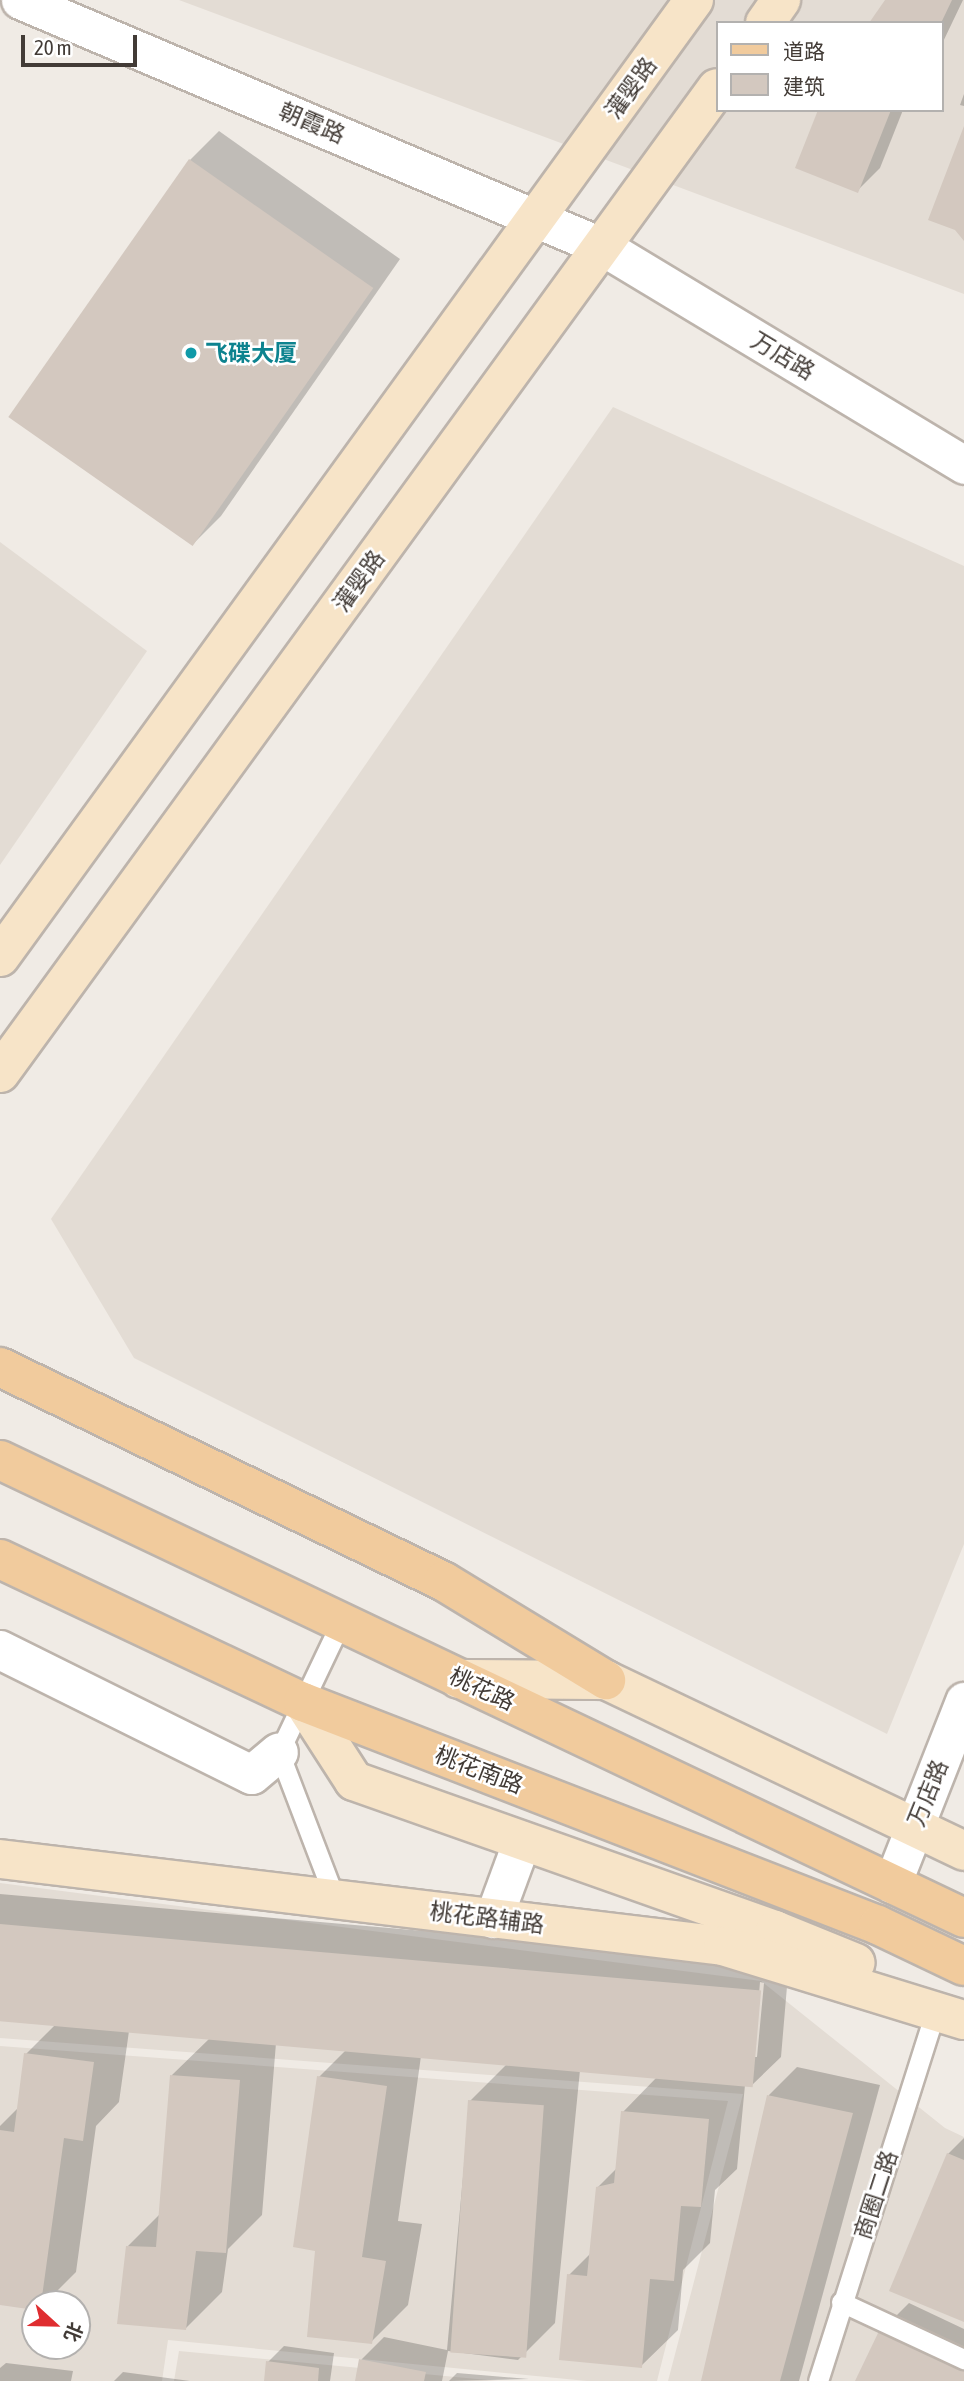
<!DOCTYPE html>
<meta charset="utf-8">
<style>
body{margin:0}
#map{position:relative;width:964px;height:2381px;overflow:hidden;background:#f0ebe5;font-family:"Asap Condensed","Noto Sans SC",sans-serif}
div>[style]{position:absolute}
.residential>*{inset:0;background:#e3dcd4}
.shadow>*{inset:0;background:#0003}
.building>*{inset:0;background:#d3c8bf;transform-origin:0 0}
.roads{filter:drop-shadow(2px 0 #bdb4ac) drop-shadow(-2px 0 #bdb4ac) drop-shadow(0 2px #bdb4ac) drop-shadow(0 -2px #bdb4ac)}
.service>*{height:19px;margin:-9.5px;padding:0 9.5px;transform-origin:9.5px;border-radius:9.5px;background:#fff}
.minor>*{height:37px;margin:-18.5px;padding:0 18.5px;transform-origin:18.5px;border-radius:18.5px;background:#fff}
.tertiary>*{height:38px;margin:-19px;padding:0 19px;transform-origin:19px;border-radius:19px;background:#fff}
.secondary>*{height:38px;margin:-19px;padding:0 19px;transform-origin:19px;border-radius:19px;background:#f7e4c8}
.primary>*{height:38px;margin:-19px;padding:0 19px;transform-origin:19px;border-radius:19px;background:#f1cb9d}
.dots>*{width:19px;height:19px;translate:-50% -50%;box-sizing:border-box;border:4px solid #fff;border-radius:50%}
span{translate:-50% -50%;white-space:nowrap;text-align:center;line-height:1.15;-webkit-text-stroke:5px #fff;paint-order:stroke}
.street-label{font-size:23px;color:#423b36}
.culture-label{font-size:23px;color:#0d838f;font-weight:700}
.left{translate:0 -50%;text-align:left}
.legend{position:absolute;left:716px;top:21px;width:228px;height:91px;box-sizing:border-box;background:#fff;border:2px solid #b3b1af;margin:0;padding:9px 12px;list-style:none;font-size:21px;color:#423b36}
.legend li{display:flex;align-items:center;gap:14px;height:35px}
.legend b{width:35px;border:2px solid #b3b1af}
.north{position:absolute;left:21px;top:2290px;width:70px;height:70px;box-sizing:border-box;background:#fff;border:2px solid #b3b1af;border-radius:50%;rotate:112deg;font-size:19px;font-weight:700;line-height:28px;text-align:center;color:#423b36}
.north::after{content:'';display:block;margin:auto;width:24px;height:32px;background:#df2d30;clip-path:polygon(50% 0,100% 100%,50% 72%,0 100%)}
.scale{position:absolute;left:21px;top:35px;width:116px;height:32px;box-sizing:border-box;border:4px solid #423b36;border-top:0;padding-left:9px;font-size:21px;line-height:24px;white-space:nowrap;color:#423b36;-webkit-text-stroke:5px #fff;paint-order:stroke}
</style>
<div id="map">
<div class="residential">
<i style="clip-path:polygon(evenodd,179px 0,964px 0,964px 294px,179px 0,717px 23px,941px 23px,941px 110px,717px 110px,717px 23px)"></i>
<i style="clip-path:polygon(613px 407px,964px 566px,964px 1544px,887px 1734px,134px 1358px,51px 1219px)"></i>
<i style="clip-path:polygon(0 542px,147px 651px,0 865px)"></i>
<i style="clip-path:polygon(0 1883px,761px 1981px,945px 2128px,964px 2137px,964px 2381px,668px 2381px,743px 2094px,0 2038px)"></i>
<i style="clip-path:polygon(evenodd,0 2046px,728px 2101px,657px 2381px,587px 2381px,168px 2340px,162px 2381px,0 2381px,0 2046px,35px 2304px,77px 2304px,77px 2346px,35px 2346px,35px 2304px)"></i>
<i style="clip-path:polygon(179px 2351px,498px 2381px,174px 2381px)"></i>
</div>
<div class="shadow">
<i style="clip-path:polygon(887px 0,963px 0,941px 46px,941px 23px,871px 23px)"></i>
<i style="clip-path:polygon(964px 94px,964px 106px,960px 105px)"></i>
<i style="clip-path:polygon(820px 110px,903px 110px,880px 168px,857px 191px)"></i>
<i style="clip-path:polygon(219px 131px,400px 259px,221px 516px,193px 544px,11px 418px,190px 160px)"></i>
<i style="clip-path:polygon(evenodd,0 1894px,789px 1963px,781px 2057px,752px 2085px,745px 2085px,737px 2169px,715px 2190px,710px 2243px,683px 2270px,678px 2330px,641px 2366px,569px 2275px,591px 2253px,597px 2188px,617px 2168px,623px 2112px,657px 2077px,580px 2070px,555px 2323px,518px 2360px,448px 2351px,442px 2381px,356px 2381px,361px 2360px,384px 2337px,447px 2350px,470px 2101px,507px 2064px,421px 2056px,398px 2221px,422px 2224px,408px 2305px,371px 2342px,317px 2249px,319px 2077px,346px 2050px,276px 2043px,262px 2215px,228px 2249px,222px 2292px,186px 2328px,128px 2246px,161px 2213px,172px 2075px,210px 2038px,129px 2031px,119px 2102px,96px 2126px,76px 2272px,44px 2304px,35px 2304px,35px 2308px,0 2303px,0 2126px,19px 2107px,26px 2054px,56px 2024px,0 2019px,0 1894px,760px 1982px,764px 1983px,757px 2057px,754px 2057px,760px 1982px)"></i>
<i style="clip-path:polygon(797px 2067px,880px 2085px,799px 2381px,702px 2381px,769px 2095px)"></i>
<i style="clip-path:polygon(964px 2138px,964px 2320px,948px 2154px)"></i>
<i style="clip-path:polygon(909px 2303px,964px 2329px,964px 2381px,857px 2381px,880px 2332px)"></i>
<i style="clip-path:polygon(284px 2346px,334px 2353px,330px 2381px,265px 2381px,268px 2362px)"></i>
<i style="clip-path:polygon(6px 2363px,73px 2371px,71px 2381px,0 2381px,0 2368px)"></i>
<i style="clip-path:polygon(123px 2372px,190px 2381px,114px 2381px)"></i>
<i style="clip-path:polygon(457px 2373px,529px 2379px,449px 2381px)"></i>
</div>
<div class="building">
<i style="clip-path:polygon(885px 0,952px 0,941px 23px,869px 23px)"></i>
<i style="clip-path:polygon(818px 110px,891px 110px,858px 193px,795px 168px)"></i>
<i style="clip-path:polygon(964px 126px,964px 241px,955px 230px,928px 220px)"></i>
<i style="left:189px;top:159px;width:225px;height:315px;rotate:35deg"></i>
<i style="left:0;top:1924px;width:764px;height:97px;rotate:5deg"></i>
<i style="clip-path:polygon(24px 2053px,94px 2062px,83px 2141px,64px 2138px,41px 2304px,35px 2304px,35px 2310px,0 2305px,0 2130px,14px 2132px)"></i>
<i style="clip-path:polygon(170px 2075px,240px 2080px,226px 2253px,196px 2251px,186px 2330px,117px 2324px,126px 2246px,156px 2247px)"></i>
<i style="clip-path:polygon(317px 2076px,387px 2086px,362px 2257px,386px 2261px,372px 2344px,307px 2337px,315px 2251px,293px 2247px)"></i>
<i style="clip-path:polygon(767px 2095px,853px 2113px,780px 2381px,701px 2381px)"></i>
<i style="left:468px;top:2100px;width:76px;height:253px;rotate:4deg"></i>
<i style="clip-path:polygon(621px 2111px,709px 2119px,701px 2207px,681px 2206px,674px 2281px,650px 2279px,642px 2368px,559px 2360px,567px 2274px,587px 2276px,596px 2187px,614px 2183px)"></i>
<i style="clip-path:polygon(947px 2153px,964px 2160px,964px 2322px,889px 2291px)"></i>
<i style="clip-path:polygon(879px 2331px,964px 2371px,964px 2381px,855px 2381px)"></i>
<i style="clip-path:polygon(359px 2359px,426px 2372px,424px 2381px,355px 2381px)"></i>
<i style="clip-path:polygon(266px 2361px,319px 2368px,318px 2381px,264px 2381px)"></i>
</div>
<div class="roads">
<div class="service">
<i style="left:335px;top:1899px;width:157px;rotate:-110.9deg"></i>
<i style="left:279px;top:1752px;width:144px;rotate:-64.5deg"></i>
<i style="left:841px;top:2302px;width:136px;rotate:24.9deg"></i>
<i style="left:818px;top:2381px;width:390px;rotate:-72.4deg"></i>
</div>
<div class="minor">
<i style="left:20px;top:0;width:633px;rotate:22.96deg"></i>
<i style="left:603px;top:247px;width:422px;rotate:31.1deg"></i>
<i style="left:892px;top:1884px;width:197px;rotate:-68.5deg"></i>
<i style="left:493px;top:1919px;width:84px;rotate:-69.8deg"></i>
</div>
<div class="tertiary">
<i style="left:0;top:1650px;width:281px;rotate:26.4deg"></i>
<i style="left:252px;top:1775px;width:35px;rotate:-40deg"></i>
</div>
<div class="secondary">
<i style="left:765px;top:23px;width:28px;rotate:-55deg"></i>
<i style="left:0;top:957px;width:1182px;rotate:-54.05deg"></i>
<i style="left:0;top:1073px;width:1218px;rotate:-53.95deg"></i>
<i style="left:459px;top:1679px;width:147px;rotate:0.4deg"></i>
<i style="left:606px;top:1680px;width:397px;rotate:25.5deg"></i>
<i style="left:303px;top:1702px;width:94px;rotate:57.2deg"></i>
<i style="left:354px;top:1781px;width:447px;rotate:19.5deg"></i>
<i style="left:775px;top:1930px;width:87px;rotate:22.2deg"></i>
<i style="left:0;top:1859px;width:728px;rotate:6.86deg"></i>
<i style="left:723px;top:1946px;width:252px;rotate:17.1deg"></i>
</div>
<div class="primary">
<i style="left:0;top:1367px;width:492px;rotate:25.8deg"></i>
<i style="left:443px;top:1581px;width:191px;rotate:31.3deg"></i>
<i style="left:0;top:1460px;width:1067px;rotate:25.41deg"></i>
<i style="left:0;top:1559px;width:335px;rotate:25.3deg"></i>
<i style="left:303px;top:1702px;width:617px;rotate:21.2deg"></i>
<i style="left:878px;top:1925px;width:95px;rotate:25.5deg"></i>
</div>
</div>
<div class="dots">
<i style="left:191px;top:353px;background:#0f9aa8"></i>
</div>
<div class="street-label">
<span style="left:631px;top:88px;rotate:-54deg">灌婴路</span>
<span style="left:312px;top:123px;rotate:23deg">朝霞路</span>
<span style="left:783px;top:356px;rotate:31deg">万店路</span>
<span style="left:359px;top:581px;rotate:-54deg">灌婴路</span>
<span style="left:482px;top:1689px;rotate:25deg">桃花路</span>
<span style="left:479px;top:1770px;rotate:21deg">桃花南路</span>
<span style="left:928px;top:1793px;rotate:-68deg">万店路</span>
<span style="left:487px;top:1918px;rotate:7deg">桃花路辅路</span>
<span style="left:876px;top:2195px;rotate:-72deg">商圈二路</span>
</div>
<div class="culture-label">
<span class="left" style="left:205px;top:353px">飞碟大厦</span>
</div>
<ul class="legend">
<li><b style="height:9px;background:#f1cb9d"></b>道路</li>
<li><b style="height:19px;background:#d3c8bf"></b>建筑</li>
</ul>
<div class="north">北</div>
<div class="scale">20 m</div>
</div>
